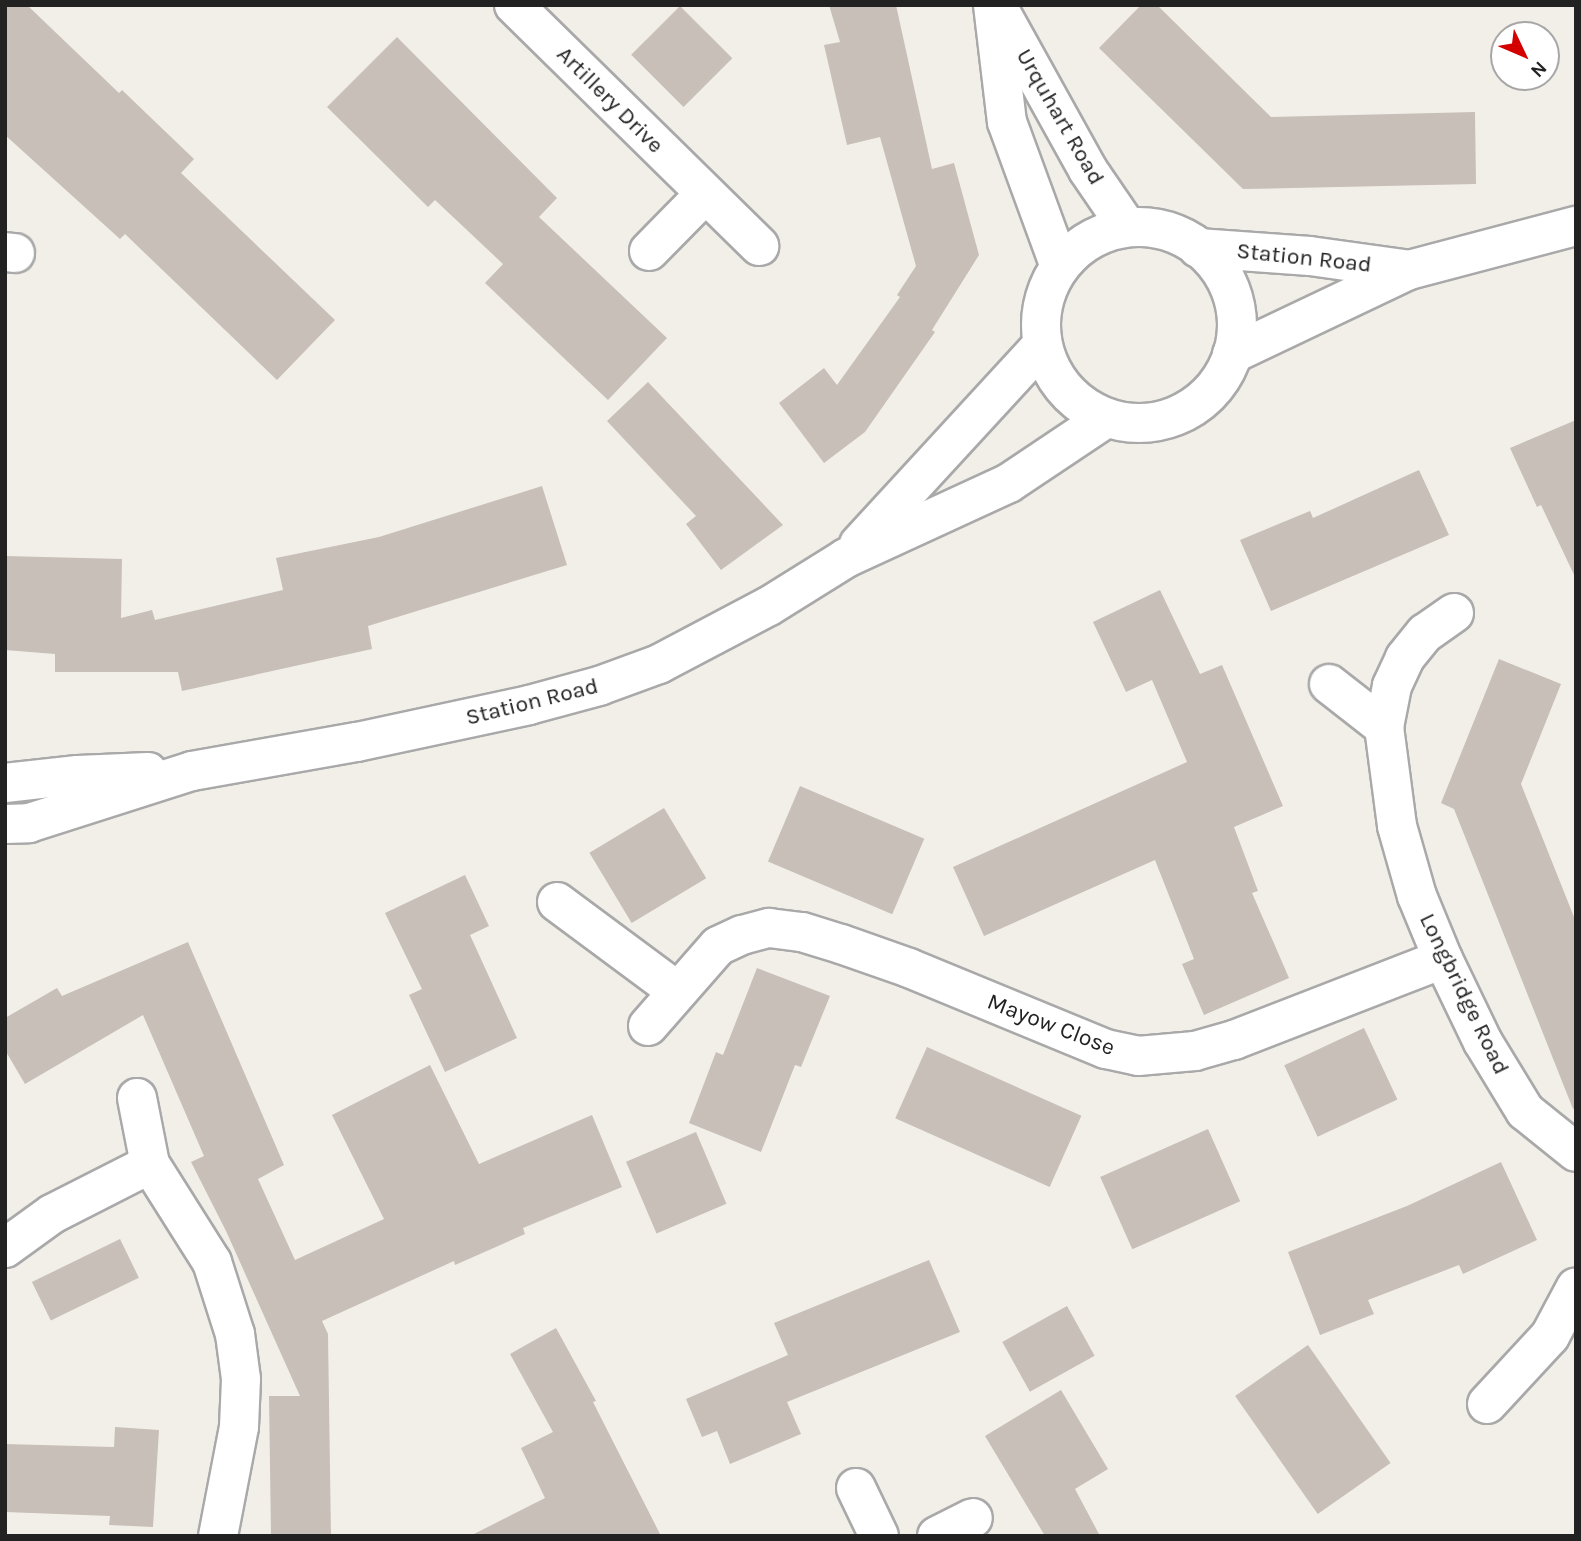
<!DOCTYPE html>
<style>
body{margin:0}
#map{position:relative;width:1581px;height:1541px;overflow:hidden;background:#f2efe9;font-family:Karla,sans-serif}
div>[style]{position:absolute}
.building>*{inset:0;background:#c7bfb8;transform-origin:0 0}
.roads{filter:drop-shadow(2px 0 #a9a9a9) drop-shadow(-2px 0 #a9a9a9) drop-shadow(0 2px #a9a9a9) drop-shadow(0 -2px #a9a9a9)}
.minor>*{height:38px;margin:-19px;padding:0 19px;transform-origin:19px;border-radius:19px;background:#fff}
.minor>.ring{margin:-19px;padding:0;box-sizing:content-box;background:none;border:38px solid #fff;border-radius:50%}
span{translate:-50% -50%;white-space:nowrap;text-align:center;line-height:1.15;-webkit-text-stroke:6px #fff;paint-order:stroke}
.street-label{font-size:23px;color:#222}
.frame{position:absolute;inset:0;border:7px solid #222;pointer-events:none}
.north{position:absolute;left:1490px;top:21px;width:70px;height:70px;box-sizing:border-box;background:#fff;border:2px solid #a7a7a7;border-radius:50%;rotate:134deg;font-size:19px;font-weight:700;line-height:28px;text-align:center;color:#222}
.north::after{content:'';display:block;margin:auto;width:24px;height:32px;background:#d40000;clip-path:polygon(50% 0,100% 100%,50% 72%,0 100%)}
</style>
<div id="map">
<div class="building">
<i style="clip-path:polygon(5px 5px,27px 5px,119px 93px,122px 90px,194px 159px,181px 173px,335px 320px,277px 380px,125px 234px,120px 239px,5px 135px)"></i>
<i style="clip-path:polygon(829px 5px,896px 5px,932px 169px,954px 163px,979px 255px,932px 330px,935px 332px,865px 432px,824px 463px,779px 403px,824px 368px,837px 385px,900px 297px,897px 295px,916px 266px,880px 137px,847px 145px,824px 45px,840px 42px)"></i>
<i style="clip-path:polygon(1141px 5px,1157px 5px,1271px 117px,1475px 112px,1476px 184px,1243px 189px,1099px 48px)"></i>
<i style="left:680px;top:6px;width:74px;height:69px;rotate:45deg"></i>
<i style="clip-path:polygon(397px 37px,557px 198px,539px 217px,667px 338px,608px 400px,485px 283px,503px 264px,435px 200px,428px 207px,327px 107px)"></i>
<i style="clip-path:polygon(648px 382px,783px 525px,721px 570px,686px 524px,696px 516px,607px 421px)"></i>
<i style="clip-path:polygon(1576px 420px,1576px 579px,1541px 505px,1537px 507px,1510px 448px)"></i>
<i style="clip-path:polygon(1419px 470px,1449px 535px,1271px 611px,1240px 540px,1310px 511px,1313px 518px)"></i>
<i style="clip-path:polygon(542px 486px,567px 565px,368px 626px,372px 649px,182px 691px,178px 672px,55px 672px,55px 654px,5px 650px,5px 556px,122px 559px,121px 618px,152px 610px,155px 620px,283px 590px,276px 558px,379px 537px)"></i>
<i style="clip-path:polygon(1160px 590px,1200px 674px,1222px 665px,1283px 806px,1234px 827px,1258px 891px,1252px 893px,1289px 978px,1204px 1015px,1182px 964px,1194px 959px,1155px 860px,984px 936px,953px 867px,1187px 762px,1152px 680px,1126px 692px,1093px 622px)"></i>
<i style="clip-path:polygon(1499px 659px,1561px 684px,1521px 784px,1576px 922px,1576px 1108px,1573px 1109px,1454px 809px,1441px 803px)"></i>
<i style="left:800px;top:786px;width:135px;height:82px;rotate:23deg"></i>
<i style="left:664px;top:808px;width:82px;height:87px;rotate:59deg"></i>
<i style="clip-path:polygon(465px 875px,489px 926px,470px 935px,517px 1038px,445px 1072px,409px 995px,422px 989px,385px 913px)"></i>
<i style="clip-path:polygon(188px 942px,284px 1165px,258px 1179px,295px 1260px,384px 1219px,332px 1115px,430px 1065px,479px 1164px,592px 1115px,622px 1187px,523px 1228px,525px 1234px,455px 1265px,454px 1261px,322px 1321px,328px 1334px,331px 1536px,271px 1536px,269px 1396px,300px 1396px,226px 1231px,191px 1162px,204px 1156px,143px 1015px,25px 1084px,5px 1050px,5px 1018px,57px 988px,62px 996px)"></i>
<i style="clip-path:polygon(757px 968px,830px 996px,801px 1067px,795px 1065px,761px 1152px,689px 1123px,716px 1052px,723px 1055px)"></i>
<i style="left:1364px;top:1028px;width:79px;height:88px;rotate:65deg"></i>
<i style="left:927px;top:1047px;width:169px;height:78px;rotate:24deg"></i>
<i style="left:1208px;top:1129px;width:79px;height:118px;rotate:66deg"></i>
<i style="left:696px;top:1132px;width:78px;height:76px;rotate:67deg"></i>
<i style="clip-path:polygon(1501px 1162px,1537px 1240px,1463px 1274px,1459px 1265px,1368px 1300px,1374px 1314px,1320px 1335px,1288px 1252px,1407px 1206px)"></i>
<i style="left:120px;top:1239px;width:43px;height:98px;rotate:64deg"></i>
<i style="clip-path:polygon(929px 1260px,960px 1332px,787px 1402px,801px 1434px,730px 1464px,717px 1431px,702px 1437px,686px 1399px,788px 1355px,774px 1323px)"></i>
<i style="left:1067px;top:1306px;width:57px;height:74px;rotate:61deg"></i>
<i style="clip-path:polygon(556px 1328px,596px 1401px,593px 1402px,661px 1536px,470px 1536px,545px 1498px,521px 1448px,553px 1432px,510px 1354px)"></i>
<i style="left:1308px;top:1345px;width:144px;height:89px;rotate:55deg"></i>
<i style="clip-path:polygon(1061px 1390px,1108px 1469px,1075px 1489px,1100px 1536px,1045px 1536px,985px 1436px)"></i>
<i style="clip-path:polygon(115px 1427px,159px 1430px,153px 1527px,109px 1525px,110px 1516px,5px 1512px,5px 1444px,114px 1447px)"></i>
</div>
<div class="roads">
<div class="minor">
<i style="left:514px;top:5px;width:344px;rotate:44.5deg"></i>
<i style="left:993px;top:5px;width:118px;rotate:83.2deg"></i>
<i style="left:1007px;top:122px;width:154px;rotate:69.9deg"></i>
<i style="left:1001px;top:13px;width:179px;rotate:61deg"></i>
<i style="left:1088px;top:170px;width:69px;rotate:55.6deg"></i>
<i class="ring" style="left:1041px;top:227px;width:158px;height:158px"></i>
<i style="left:1198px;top:248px;width:112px;rotate:4.1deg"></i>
<i style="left:1310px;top:256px;width:100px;rotate:8deg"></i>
<i style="left:649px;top:251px;width:78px;rotate:-45.5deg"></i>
<i style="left:5px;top:252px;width:10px;rotate:6deg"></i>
<i style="left:1232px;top:354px;width:196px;rotate:-25.4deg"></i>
<i style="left:1409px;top:270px;width:173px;rotate:-14.8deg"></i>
<i style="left:859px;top:544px;width:270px;rotate:-47.4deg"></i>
<i style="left:1454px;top:613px;width:35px;rotate:145deg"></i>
<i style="left:1425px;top:633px;width:32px;rotate:129deg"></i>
<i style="left:1405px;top:658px;width:31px;rotate:115deg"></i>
<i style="left:1392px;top:686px;width:42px;rotate:101deg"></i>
<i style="left:1384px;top:727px;width:100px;rotate:82.5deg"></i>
<i style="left:1397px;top:826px;width:73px;rotate:74.1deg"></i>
<i style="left:1417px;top:896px;width:68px;rotate:67.6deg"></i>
<i style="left:1443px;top:959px;width:92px;rotate:64.3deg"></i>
<i style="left:1483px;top:1042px;width:81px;rotate:58.7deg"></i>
<i style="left:1525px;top:1111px;width:65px;rotate:38.8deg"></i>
<i style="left:1329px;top:684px;width:70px;rotate:38deg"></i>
<i style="left:5px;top:783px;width:73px;rotate:-6.3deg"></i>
<i style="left:78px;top:775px;width:70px;rotate:-2.5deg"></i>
<i style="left:5px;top:824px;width:24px;rotate:-2deg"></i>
<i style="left:29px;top:823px;width:171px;rotate:-17.7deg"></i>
<i style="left:192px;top:771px;width:168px;rotate:-10deg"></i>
<i style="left:357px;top:742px;width:176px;rotate:-12.1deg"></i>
<i style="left:529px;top:705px;width:73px;rotate:-15.2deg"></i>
<i style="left:599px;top:686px;width:64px;rotate:-20.1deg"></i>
<i style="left:659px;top:664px;width:124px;rotate:-27.8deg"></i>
<i style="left:769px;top:606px;width:91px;rotate:-31.9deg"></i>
<i style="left:846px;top:558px;width:179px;rotate:-24.7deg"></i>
<i style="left:1009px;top:483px;width:117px;rotate:-33.8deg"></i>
<i style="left:557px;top:902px;width:149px;rotate:36.6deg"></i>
<i style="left:648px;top:1026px;width:106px;rotate:-48.8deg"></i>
<i style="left:718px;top:946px;width:26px;rotate:-25deg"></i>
<i style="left:742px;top:935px;width:28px;rotate:-15deg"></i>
<i style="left:769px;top:928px;width:33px;rotate:7deg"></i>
<i style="left:802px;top:932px;width:41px;rotate:17.1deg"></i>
<i style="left:841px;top:944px;width:72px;rotate:19.4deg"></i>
<i style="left:909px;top:968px;width:213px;rotate:22.4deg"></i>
<i style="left:1106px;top:1049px;width:33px;rotate:12deg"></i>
<i style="left:1138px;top:1056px;width:57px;rotate:-5deg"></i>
<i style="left:1195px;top:1051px;width:41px;rotate:-15.8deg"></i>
<i style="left:1234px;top:1040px;width:224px;rotate:-21.2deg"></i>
<i style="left:137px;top:1098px;width:67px;rotate:78.9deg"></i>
<i style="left:150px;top:1164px;width:116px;rotate:57.7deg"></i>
<i style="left:212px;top:1262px;width:76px;rotate:72.3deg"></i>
<i style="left:235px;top:1334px;width:45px;rotate:82.4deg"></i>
<i style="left:241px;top:1379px;width:48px;rotate:92.4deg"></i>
<i style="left:239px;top:1427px;width:111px;rotate:100.9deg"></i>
<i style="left:5px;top:1248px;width:58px;rotate:-35.9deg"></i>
<i style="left:52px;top:1214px;width:110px;rotate:-27deg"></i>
<i style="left:1487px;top:1404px;width:93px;rotate:-47.2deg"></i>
<i style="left:1550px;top:1336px;width:55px;rotate:-62deg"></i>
<i style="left:856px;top:1488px;width:53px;rotate:64.4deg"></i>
<i style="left:937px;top:1536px;width:40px;rotate:-26.6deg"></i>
</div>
</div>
<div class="street-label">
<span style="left:610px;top:100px;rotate:45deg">Artillery Drive</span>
<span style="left:1060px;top:117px;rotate:60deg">Urquhart Road</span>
<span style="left:1304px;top:258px;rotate:6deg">Station Road</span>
<span style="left:532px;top:702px;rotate:-14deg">Station Road</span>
<span style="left:1464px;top:994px;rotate:64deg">Longbridge Road</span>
<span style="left:1051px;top:1025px;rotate:21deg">Mayow Close</span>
</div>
<div class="frame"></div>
<div class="north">N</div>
</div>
